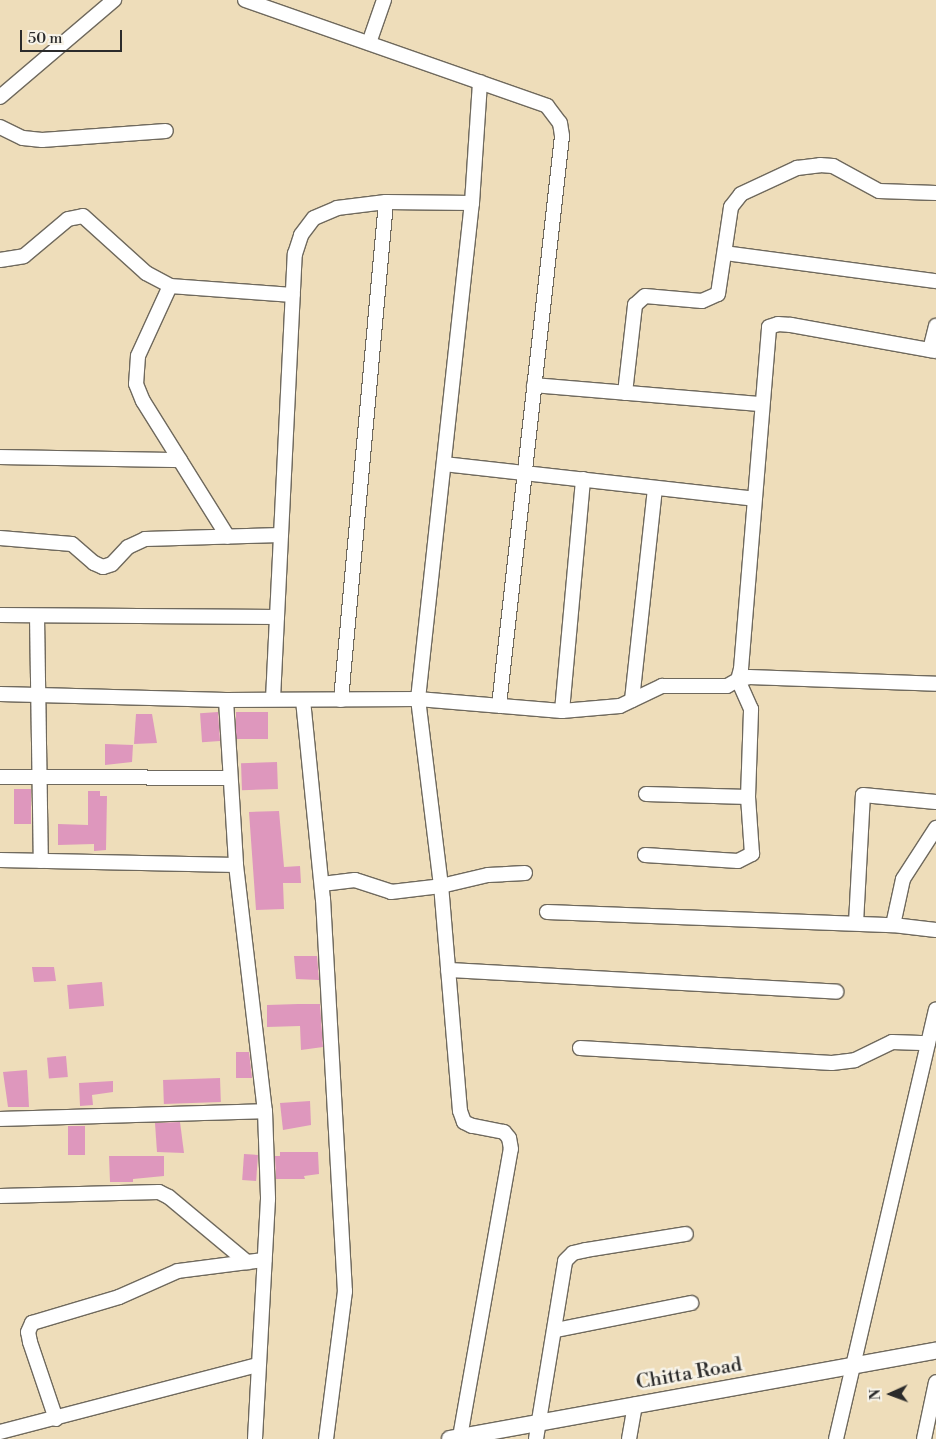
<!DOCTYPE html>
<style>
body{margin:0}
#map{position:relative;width:936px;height:1439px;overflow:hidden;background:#eeddba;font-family:"Libre Bodoni",serif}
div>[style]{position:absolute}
.building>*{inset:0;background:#de97bd;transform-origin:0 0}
.roads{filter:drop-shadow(1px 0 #6f695d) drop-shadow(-1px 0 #6f695d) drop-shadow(0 1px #6f695d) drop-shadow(0 -1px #6f695d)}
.minor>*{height:14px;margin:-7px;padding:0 7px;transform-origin:7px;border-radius:7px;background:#fff}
.tertiary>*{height:16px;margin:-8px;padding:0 8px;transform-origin:8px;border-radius:8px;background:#fff}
span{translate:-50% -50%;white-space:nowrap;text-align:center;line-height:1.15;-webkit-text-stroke:5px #f7f3e8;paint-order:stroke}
.street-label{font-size:20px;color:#2b2b2b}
.north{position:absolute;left:866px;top:1369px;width:50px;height:50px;-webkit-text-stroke:4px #f7f3e8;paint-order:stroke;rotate:268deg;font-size:14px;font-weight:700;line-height:20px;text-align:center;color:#2b2b2b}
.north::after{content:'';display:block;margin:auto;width:18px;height:22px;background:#2b2b2b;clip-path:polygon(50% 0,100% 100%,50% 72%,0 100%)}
.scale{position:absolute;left:20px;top:30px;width:102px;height:22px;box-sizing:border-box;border:2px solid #2b2b2b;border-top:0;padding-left:6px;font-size:15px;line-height:18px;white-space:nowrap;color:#2b2b2b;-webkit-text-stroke:4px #f7f3e8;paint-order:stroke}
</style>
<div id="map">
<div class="building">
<i style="left:218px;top:712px;width:29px;height:18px;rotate:86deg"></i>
<i style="left:268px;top:712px;width:27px;height:32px;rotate:90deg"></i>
<i style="clip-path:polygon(136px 714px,152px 714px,157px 743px,134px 744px)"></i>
<i style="clip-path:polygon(105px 744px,133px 745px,132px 762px,105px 765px)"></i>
<i style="left:277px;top:762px;width:27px;height:36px;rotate:88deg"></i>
<i style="left:14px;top:789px;width:17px;height:35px"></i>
<i style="clip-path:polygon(88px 791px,100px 791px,100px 796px,107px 796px,106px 850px,94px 851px,94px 844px,58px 845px,58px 824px,88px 825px)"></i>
<i style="clip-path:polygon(279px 811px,284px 867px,300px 866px,301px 883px,283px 883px,284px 909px,256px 910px,249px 812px)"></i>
<i style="clip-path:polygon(294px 956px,317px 956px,319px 980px,296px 979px)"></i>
<i style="clip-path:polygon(32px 967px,54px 967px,56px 981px,34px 982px)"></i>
<i style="left:102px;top:982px;width:24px;height:35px;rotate:85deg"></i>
<i style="clip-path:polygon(298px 1004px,320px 1004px,323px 1047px,301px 1050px,300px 1026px,267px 1027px,267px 1005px)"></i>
<i style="clip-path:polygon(236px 1052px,249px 1052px,252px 1078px,236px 1078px)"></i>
<i style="left:66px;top:1056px;width:21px;height:19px;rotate:85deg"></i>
<i style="clip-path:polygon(27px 1070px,29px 1107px,8px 1107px,3px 1072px)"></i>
<i style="left:220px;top:1078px;width:24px;height:57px;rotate:88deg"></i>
<i style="clip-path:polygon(113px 1081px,113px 1092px,92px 1095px,93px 1105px,80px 1106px,79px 1083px)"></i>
<i style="clip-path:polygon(310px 1101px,311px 1125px,283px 1130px,280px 1103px)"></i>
<i style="clip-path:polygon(180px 1122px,184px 1153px,157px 1152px,155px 1123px)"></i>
<i style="left:68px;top:1126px;width:17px;height:29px"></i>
<i style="clip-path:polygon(280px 1152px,318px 1152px,319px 1174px,304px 1176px,305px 1179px,276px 1179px,275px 1156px,280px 1156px)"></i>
<i style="left:244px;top:1154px;width:14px;height:26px;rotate:4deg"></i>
<i style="clip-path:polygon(109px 1156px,164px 1156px,164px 1176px,133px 1179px,133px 1182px,110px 1182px)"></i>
</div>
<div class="roads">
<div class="minor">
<i style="left:245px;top:0;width:320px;rotate:19.3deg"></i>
<i style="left:547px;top:106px;width:21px;rotate:53deg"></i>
<i style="left:560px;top:123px;width:13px;rotate:81deg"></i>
<i style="left:562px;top:136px;width:573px;rotate:96.31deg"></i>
<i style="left:369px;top:43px;width:46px;rotate:-70.8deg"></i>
<i style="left:0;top:97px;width:150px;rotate:-40.4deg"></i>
<i style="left:0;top:127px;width:25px;rotate:26deg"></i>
<i style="left:23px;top:138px;width:19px;rotate:6deg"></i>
<i style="left:42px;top:140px;width:124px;rotate:-4.2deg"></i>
<i style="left:725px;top:253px;width:213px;rotate:7.6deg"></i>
<i style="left:0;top:260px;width:24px;rotate:-9deg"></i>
<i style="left:24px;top:256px;width:57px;rotate:-40.1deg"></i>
<i style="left:68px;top:219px;width:15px;rotate:-11deg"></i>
<i style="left:83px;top:216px;width:85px;rotate:42.1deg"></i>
<i style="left:146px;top:273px;width:27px;rotate:28deg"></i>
<i style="left:170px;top:286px;width:123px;rotate:4.2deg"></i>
<i style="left:170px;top:286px;width:77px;rotate:114.6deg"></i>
<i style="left:138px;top:356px;width:28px;rotate:94deg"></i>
<i style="left:136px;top:384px;width:18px;rotate:68deg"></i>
<i style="left:143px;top:401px;width:160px;rotate:58deg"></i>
<i style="left:930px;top:350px;width:25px;rotate:-76deg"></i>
<i style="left:534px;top:385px;width:228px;rotate:4.8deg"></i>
<i style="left:625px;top:393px;width:89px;rotate:-83.5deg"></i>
<i style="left:635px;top:305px;width:13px;rotate:-42deg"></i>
<i style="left:645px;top:296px;width:57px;rotate:5deg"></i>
<i style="left:702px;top:301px;width:17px;rotate:-24deg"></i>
<i style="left:718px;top:294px;width:88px;rotate:-81.5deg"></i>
<i style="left:731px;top:207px;width:16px;rotate:-52deg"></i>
<i style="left:741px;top:194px;width:62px;rotate:-24.9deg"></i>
<i style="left:797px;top:168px;width:23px;rotate:-7deg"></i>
<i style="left:820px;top:165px;width:13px;rotate:4deg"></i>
<i style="left:833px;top:166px;width:52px;rotate:28.5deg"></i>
<i style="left:879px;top:191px;width:57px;rotate:2deg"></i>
<i style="left:0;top:457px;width:180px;rotate:1deg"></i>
<i style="left:444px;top:464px;width:312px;rotate:6.4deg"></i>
<i style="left:0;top:538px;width:72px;rotate:4.8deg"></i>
<i style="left:72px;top:544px;width:29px;rotate:41deg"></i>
<i style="left:94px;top:563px;width:10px;rotate:24deg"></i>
<i style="left:103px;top:567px;width:9px;rotate:-18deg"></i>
<i style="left:112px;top:564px;width:23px;rotate:-47deg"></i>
<i style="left:128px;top:547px;width:19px;rotate:-25deg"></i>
<i style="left:145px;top:539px;width:136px;rotate:-1.7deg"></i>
<i style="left:0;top:615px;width:277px;rotate:0.4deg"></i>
<i style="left:37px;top:616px;width:245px;rotate:89.1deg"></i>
<i style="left:0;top:694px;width:226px;rotate:1.5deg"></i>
<i style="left:226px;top:700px;width:192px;rotate:-0.3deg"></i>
<i style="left:418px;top:699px;width:144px;rotate:4.8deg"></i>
<i style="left:562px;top:711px;width:58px;rotate:-4.9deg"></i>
<i style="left:620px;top:706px;width:47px;rotate:-25.5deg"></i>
<i style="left:662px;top:686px;width:65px"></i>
<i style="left:727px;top:686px;width:13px;rotate:-29deg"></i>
<i style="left:738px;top:680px;width:11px;rotate:-75deg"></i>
<i style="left:741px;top:669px;width:343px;rotate:-85.3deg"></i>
<i style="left:769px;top:327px;width:9px;rotate:-18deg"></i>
<i style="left:778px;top:324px;width:13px;rotate:4deg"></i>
<i style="left:791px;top:325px;width:147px;rotate:10.2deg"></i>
<i style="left:273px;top:699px;width:446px;rotate:-87.2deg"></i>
<i style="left:295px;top:254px;width:20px;rotate:-72deg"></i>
<i style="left:301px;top:235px;width:21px;rotate:-53deg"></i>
<i style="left:314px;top:218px;width:25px;rotate:-23deg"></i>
<i style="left:337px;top:208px;width:49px;rotate:-7deg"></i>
<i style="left:386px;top:202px;width:86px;rotate:0.7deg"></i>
<i style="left:226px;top:700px;width:165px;rotate:86.5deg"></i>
<i style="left:236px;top:865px;width:248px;rotate:83.3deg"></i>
<i style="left:265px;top:1111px;width:88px;rotate:88deg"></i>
<i style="left:268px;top:1199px;width:240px;rotate:93.1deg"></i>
<i style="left:303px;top:700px;width:200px;rotate:84.3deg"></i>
<i style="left:323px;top:899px;width:393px;rotate:86.8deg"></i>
<i style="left:345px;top:1291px;width:149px;rotate:97.3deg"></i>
<i style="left:341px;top:700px;width:500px;rotate:-84.84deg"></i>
<i style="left:632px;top:700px;width:213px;rotate:-83.8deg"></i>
<i style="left:562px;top:711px;width:233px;rotate:-84.8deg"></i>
<i style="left:0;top:777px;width:230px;rotate:0.2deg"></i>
<i style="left:646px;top:794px;width:102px;rotate:1.7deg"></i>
<i style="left:645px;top:855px;width:93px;rotate:3.7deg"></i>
<i style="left:738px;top:861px;width:16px;rotate:-27deg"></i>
<i style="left:752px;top:854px;width:57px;rotate:-94deg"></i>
<i style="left:748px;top:797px;width:88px;rotate:-88deg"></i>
<i style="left:751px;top:709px;width:32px;rotate:-114deg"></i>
<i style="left:738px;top:680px;width:11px;rotate:-15deg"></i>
<i style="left:749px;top:677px;width:187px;rotate:2.1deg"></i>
<i style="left:0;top:860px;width:236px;rotate:1.2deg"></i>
<i style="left:322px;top:884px;width:33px;rotate:-7deg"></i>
<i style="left:355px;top:880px;width:38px;rotate:18deg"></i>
<i style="left:391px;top:892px;width:50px;rotate:-6.8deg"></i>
<i style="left:441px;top:886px;width:48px;rotate:-13.2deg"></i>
<i style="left:488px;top:875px;width:37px;rotate:-3deg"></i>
<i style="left:547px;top:912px;width:346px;rotate:2.2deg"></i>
<i style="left:893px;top:925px;width:43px;rotate:6.6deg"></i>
<i style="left:856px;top:923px;width:128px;rotate:-86.9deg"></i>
<i style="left:863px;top:795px;width:73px;rotate:5.5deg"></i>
<i style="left:893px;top:925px;width:47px;rotate:-77.7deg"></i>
<i style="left:903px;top:879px;width:61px;rotate:-57.1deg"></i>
<i style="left:448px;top:970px;width:389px;rotate:3.2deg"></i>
<i style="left:580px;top:1048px;width:252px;rotate:3.4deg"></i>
<i style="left:832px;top:1063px;width:23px;rotate:-7deg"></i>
<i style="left:855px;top:1060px;width:41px;rotate:-25.9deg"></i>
<i style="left:892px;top:1042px;width:36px;rotate:2deg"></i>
<i style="left:0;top:1119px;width:265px;rotate:-1.7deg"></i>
<i style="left:0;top:1196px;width:159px;rotate:-1.4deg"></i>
<i style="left:159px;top:1192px;width:11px;rotate:27deg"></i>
<i style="left:169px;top:1197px;width:102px;rotate:39.8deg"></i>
<i style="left:556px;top:1330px;width:138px;rotate:-11.3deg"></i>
<i style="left:56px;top:1419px;width:81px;rotate:-108.7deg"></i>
<i style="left:30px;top:1342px;width:10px;rotate:-101deg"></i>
<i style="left:28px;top:1332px;width:10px;rotate:-66deg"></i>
<i style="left:32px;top:1323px;width:91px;rotate:-16.6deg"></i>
<i style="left:119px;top:1297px;width:64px;rotate:-23.8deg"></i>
<i style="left:178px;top:1271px;width:87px;rotate:-7.3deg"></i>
<i style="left:0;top:1432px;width:266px;rotate:-14.6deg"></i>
<i style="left:460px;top:1437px;width:292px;rotate:-80deg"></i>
<i style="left:511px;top:1149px;width:11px;rotate:-100deg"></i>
<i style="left:509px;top:1138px;width:8px;rotate:-130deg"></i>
<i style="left:504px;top:1132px;width:33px;rotate:-169deg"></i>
<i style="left:472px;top:1126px;width:9px;rotate:-153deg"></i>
<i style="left:464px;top:1122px;width:12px;rotate:-110deg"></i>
<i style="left:460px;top:1111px;width:226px;rotate:-94.8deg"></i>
<i style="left:441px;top:886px;width:188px;rotate:-97deg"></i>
<i style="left:418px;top:699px;width:499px;rotate:-83.8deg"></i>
<i style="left:472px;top:203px;width:121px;rotate:-86.2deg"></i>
<i style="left:536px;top:1439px;width:180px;rotate:-80.7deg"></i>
<i style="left:565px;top:1261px;width:11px;rotate:-45deg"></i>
<i style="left:573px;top:1253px;width:13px;rotate:-13deg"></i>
<i style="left:586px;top:1250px;width:101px;rotate:-9.1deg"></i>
<i style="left:629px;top:1439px;width:35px;rotate:-80deg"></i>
<i style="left:836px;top:1439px;width:441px;rotate:-76.9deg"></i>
<i style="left:924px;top:1439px;width:58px;rotate:-78.1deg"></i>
</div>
<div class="tertiary">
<i style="left:450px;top:1439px;width:494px;rotate:-10.3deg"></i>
</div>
</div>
<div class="street-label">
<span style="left:689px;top:1374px;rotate:-10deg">Chitta Road</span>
</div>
<div class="north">N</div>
<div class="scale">50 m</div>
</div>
